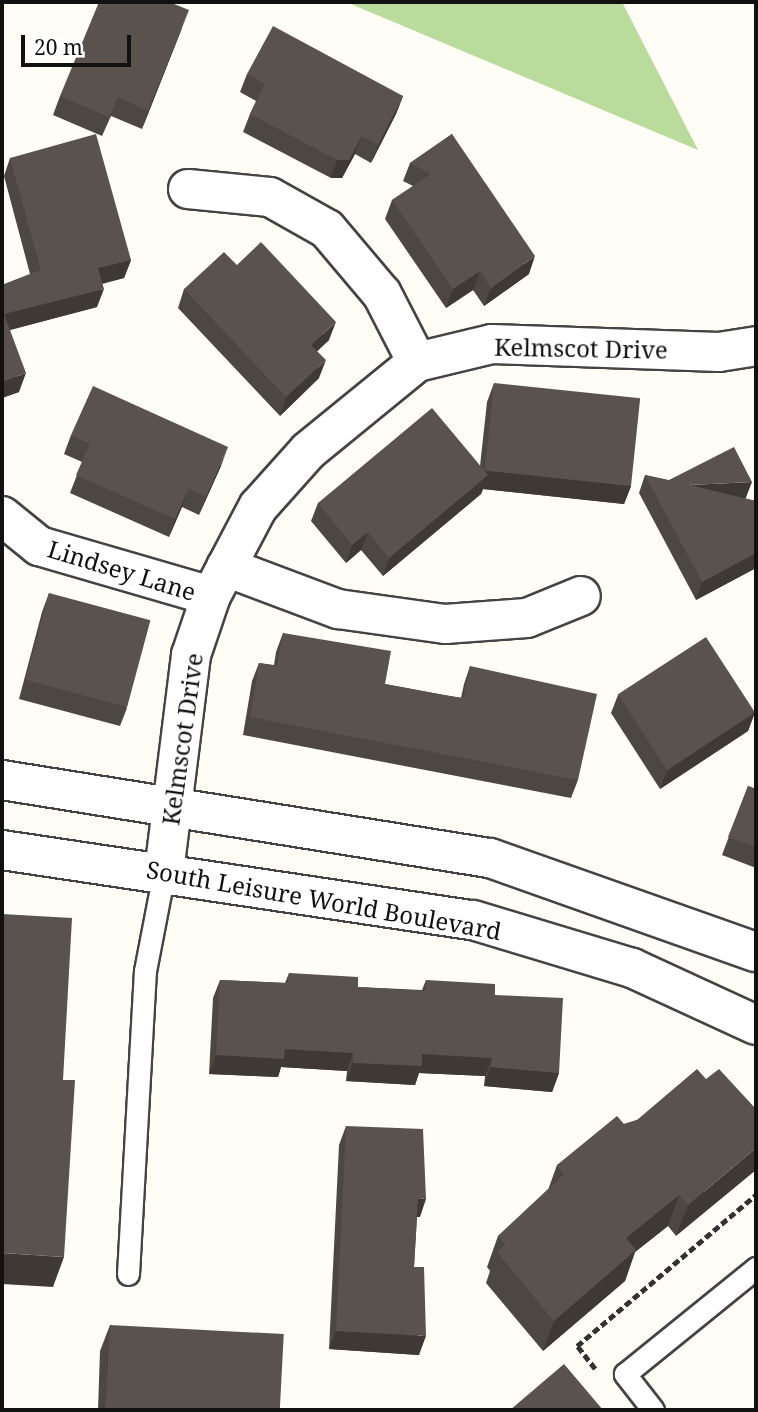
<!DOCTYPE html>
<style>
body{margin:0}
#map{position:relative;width:758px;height:1412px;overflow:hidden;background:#fffdf5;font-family:"Noto Serif",serif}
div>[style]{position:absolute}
.forest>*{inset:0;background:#b9dc9c}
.path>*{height:4.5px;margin-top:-2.25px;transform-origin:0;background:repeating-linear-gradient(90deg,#333 0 7px,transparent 0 10.5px)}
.roads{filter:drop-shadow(2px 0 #444) drop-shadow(-2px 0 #444) drop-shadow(0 2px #444) drop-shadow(0 -2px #444)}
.service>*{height:21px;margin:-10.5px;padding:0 10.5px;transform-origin:10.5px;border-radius:10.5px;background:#fff}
.minor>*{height:38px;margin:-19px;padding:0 19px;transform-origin:19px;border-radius:19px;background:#fff}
.tertiary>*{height:38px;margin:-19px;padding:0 19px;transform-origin:19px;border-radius:19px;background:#fff}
.wall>*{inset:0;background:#4d4742}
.shaded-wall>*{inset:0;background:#3f3936}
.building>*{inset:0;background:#5a524d;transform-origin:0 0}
span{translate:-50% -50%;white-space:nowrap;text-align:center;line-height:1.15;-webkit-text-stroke:7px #fff;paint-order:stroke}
.street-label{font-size:24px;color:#111}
.frame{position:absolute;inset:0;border:4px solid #111;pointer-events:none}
.scale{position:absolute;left:21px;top:35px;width:110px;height:32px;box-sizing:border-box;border:4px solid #111;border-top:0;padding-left:9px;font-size:21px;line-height:24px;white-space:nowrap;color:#111;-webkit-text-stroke:5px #fff;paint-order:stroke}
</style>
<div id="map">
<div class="forest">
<i style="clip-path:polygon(346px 2px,622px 2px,698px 150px)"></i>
</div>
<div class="path">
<i style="left:595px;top:1369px;width:29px;rotate:-128deg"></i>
<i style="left:577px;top:1346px;width:234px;rotate:-40.2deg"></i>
</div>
<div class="roads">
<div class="service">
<i style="left:128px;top:1274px;width:303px;rotate:-86.8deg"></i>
<i style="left:145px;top:971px;width:101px;rotate:-79.1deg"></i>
<i style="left:653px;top:1410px;width:46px;rotate:-127.9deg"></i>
<i style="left:625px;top:1374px;width:169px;rotate:-39deg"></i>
</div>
<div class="minor">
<i style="left:188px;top:189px;width:82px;rotate:5.6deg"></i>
<i style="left:270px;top:197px;width:65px;rotate:29.3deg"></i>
<i style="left:327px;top:229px;width:85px;rotate:49.8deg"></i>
<i style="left:382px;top:294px;width:76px;rotate:62.8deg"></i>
<i style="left:2px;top:516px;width:48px;rotate:39deg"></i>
<i style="left:39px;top:546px;width:179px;rotate:16.2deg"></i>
<i style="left:226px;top:567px;width:120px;rotate:20.6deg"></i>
<i style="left:338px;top:609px;width:108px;rotate:8deg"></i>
<i style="left:445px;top:624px;width:82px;rotate:-4.2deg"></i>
<i style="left:527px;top:618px;width:58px;rotate:-22.2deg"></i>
<i style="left:164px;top:872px;width:219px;rotate:-82.9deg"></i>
<i style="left:191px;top:655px;width:62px;rotate:-71.3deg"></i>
<i style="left:211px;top:596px;width:101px;rotate:-62.2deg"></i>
<i style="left:258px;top:507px;width:75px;rotate:-48.2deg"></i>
<i style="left:308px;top:451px;width:141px;rotate:-39.2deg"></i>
<i style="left:417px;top:362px;width:77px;rotate:-13.5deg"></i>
<i style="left:492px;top:344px;width:227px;rotate:2deg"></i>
<i style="left:719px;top:352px;width:37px;rotate:-9deg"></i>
</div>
<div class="tertiary">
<i style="left:2px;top:780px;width:494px;rotate:9.1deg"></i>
<i style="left:490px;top:858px;width:282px;rotate:19.5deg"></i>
<i style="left:2px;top:850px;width:476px;rotate:8.5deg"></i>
<i style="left:473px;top:920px;width:166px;rotate:16.8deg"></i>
<i style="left:632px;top:968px;width:136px;rotate:24.7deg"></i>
</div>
</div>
<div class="wall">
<i style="clip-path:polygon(182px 28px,142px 129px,111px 116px,102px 136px,53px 115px,60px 96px)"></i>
<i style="clip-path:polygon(247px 74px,403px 96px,396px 114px,371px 163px,355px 154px,342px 178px,331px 178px,243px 132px,250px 114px,256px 101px,240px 92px)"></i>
<i style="clip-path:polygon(452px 134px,529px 274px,484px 306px,473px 290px,446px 308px,385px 219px,392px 200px,413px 186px,403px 181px,410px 163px)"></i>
<i style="clip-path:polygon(10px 158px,131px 260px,124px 278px,102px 284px,97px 307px,10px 330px,19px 392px,2px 398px,2px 285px,30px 274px,4px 176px)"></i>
<i style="clip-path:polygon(237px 265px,329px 340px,317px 351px,319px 378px,280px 416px,178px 308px,184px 289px)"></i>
<i style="clip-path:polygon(494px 383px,631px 486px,624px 504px,483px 489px,481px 494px,383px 576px,361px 550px,346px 563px,311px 521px,318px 503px,480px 466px,487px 402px)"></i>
<i style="clip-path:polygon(71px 435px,221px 466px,199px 515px,182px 507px,169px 537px,70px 493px,82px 462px,64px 454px)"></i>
<i style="clip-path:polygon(645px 475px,756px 501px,756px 568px,696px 600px,639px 493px)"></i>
<i style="clip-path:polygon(49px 593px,127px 708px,120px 726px,19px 699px,42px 612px)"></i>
<i style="clip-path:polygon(283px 633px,385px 684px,444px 695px,461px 698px,464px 684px,470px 666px,578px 780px,571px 798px,243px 735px,252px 681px,259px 663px,274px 665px,276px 652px)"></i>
<i style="clip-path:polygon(618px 695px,755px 712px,748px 731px,660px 789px,611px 713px)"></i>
<i style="clip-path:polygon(748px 786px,756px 789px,756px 868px,722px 855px)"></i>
<i style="clip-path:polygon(289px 973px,358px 987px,422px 990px,426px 980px,495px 995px,559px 1073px,552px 1092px,484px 1086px,485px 1076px,419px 1073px,415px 1085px,346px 1081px,347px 1071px,281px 1067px,278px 1077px,209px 1074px,213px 998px,220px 980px,285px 983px)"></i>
<i style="clip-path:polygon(706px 1079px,756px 1109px,676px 1236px,668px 1226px,635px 1252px,625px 1281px,543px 1351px,486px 1283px,490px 1271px,487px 1267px,498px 1236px,548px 1190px,557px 1165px,624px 1124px,637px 1120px)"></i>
<i style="clip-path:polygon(346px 1126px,420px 1217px,417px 1217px,414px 1267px,419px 1355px,329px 1349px,339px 1145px)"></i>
<i style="clip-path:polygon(110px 1325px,281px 1410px,98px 1410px,100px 1351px)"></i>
</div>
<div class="shaded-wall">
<i style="clip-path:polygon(189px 10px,182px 28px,142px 129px,148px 111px)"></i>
<i style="clip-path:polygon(403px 96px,396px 114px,371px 163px,378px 145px)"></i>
<i style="clip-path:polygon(362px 136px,355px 154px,342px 178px,331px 178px,337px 160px)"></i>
<i style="clip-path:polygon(535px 256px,529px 274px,484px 306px,491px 288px)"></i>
<i style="clip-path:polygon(131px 260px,124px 278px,91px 286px,98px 268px)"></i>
<i style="clip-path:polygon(480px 271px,473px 290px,446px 308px,453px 289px)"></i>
<i style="clip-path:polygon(104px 289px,97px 307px,2px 332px,4px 314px)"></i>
<i style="clip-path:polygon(336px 322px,329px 340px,305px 363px,311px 345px)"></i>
<i style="clip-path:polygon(326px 360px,319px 378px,280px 416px,286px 397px)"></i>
<i style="clip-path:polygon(26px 373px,19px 392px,2px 398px,2px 382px)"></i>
<i style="clip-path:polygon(228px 447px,221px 466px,199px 515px,206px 497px)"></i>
<i style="clip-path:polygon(484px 470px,631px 486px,624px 504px,483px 489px,481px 494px,383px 576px,389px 558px)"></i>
<i style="clip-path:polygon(752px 482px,745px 500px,689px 485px)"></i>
<i style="clip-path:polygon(189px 489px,182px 507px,169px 537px,175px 519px)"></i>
<i style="clip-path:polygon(368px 532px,361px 550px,346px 563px,352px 545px)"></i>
<i style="clip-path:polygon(756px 553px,756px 568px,696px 600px,702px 582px)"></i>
<i style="clip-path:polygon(755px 712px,748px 731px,660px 789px,667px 771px)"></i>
<i style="clip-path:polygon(285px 1049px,353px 1053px,347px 1071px,281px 1067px,278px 1077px,209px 1074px,216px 1055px)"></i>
<i style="clip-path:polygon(422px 1054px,492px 1058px,485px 1076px,419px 1073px,415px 1085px,346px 1081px,353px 1063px)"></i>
<i style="clip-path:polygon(491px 1067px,559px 1073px,552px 1092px,484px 1086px)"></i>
<i style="clip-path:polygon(756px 1148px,756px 1170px,676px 1236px,688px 1205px)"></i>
<i style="clip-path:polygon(679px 1195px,668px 1226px,635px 1252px,625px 1281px,543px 1351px,554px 1321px,626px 1238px)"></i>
<i style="clip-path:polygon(418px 1198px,426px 1199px,420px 1217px,411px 1217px)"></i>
<i style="clip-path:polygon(2px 1253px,64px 1257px,53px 1287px,2px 1284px)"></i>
<i style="clip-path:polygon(336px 1331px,426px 1336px,419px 1355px,329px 1349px)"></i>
</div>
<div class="building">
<i style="clip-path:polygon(99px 2px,169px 2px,189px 10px,148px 111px,118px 97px,109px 117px,60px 96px)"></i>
<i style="clip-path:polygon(273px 26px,403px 96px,378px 145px,362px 136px,349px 160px,337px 160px,250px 114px,265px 84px,247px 74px)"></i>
<i style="clip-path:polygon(96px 134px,131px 260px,98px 268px,104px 289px,4px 314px,26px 373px,2px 382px,2px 285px,41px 270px,10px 158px)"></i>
<i style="clip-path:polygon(452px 134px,535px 256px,491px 288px,480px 271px,453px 289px,392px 200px,431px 174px,410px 163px)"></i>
<i style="clip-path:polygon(261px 242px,336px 322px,311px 345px,326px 360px,286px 397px,184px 289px,224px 252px,237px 265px)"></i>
<i style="left:494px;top:383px;width:147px;height:88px;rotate:6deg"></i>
<i style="clip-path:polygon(93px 386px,228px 447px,206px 497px,189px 489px,175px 519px,76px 475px,90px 444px,71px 435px)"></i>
<i style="clip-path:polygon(432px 408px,488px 475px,389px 558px,368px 532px,352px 545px,318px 503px)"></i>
<i style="clip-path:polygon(734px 447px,752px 482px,689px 485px,756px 501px,756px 553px,702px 582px,645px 475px,669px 480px)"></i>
<i style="left:49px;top:593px;width:105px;height:90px;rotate:15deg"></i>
<i style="clip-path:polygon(283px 633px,391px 651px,385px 684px,444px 695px,463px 698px,470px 666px,597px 694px,578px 780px,250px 717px,259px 663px,277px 666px)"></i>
<i style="left:706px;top:637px;width:90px;height:105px;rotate:57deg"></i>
<i style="clip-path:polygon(748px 786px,756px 789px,756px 847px,728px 837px)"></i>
<i style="clip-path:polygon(2px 914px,72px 918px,63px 1080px,75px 1080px,64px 1257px,2px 1253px)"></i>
<i style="clip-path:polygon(289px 973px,358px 977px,358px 987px,426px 991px,426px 980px,495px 984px,495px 995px,563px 998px,559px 1073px,491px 1067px,492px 1058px,422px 1054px,422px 1066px,353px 1063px,353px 1053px,285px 1049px,284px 1059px,216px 1055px,220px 980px,288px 983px)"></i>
<i style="clip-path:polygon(697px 1069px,706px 1079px,719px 1069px,756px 1109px,756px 1148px,688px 1205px,679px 1195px,626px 1238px,636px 1250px,554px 1321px,497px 1252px,505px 1245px,498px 1236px,564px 1174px,557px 1165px,617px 1116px,624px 1124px,637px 1120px)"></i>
<i style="clip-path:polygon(346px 1126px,423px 1129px,426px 1199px,418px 1198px,414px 1267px,424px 1267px,426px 1336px,336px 1331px)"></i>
<i style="left:110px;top:1325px;width:174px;height:85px;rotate:3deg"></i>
<i style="clip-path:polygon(564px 1364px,603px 1410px,510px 1410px)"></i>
</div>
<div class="street-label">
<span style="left:581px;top:348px;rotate:1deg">Kelmscot Drive</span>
<span style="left:122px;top:570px;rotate:17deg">Lindsey Lane</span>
<span style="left:182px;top:739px;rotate:-82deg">Kelmscot Drive</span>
<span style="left:324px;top:900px;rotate:10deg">South Leisure World Boulevard</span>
</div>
<div class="frame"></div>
<div class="scale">20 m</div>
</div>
